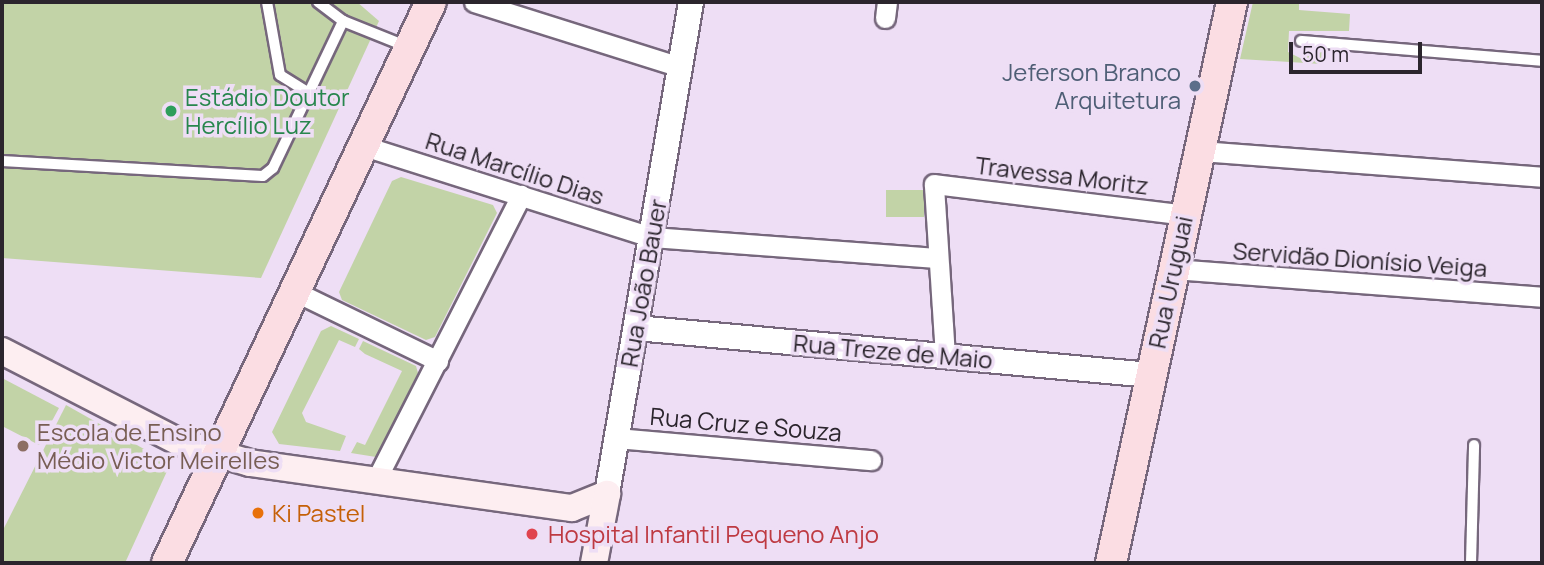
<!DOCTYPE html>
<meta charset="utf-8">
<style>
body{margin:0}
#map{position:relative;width:1544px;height:565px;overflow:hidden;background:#eedef5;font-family:Manrope,sans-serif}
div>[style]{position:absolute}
.green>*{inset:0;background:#c2d3a7;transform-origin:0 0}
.roads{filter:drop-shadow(2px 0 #76677c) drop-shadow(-2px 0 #76677c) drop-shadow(0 2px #76677c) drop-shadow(0 -2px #76677c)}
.service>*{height:10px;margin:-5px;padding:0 5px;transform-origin:5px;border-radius:5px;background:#fff}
.minor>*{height:19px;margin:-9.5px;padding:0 9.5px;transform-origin:9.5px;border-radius:9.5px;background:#fff}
.tertiary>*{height:24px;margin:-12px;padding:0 12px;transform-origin:12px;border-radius:12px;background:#fff}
.secondary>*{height:26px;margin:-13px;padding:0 13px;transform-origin:13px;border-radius:13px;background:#fdeef1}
.primary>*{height:30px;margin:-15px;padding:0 15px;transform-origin:15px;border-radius:15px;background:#fbdde3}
.dots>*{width:19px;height:19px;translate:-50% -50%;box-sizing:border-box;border:4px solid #eedef5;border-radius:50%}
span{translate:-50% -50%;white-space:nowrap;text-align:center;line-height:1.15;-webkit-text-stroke:7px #eedef5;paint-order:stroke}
.service-label{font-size:24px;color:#4e5e75}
.right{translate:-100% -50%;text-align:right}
.leisure-label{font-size:24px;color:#27864d}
.left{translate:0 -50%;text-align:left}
.street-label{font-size:24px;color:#2b252d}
.education-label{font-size:24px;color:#785e54}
.food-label{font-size:24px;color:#c56008}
.health-label{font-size:24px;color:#be3a42}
.frame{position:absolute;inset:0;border:4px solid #2b252d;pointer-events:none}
.scale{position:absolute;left:1289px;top:42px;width:133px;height:32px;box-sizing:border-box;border:4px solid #2b252d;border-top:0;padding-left:9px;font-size:21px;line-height:24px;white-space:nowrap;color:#2b252d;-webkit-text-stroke:5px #eedef5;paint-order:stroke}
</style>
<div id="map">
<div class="green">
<i style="clip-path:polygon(2px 2px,357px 2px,379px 21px,261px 278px,2px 258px)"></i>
<i style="clip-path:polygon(1253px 2px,1299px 2px,1299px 10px,1350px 14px,1349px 31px,1289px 31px,1288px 52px,1300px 58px,1322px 52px,1321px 64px,1240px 59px)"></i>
<i style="clip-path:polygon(401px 177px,493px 205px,497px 213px,435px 337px,426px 340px,342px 300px,339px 292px,392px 181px)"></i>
<i style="left:886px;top:190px;width:38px;height:27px"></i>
<i style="clip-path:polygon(331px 326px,359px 339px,355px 347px,339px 340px,302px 413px,306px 422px,346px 436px,340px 451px,279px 444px,272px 432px,321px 331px)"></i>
<i style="clip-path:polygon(363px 341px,416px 366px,418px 373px,376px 457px,351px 453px,357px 442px,365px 445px,402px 371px,365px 354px,359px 349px)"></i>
<i style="clip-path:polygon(2px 378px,59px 408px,39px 445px,2px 426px)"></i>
<i style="clip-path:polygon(66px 405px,167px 462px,168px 469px,125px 563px,2px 563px,2px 532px)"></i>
</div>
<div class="roads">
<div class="service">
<i style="left:267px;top:2px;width:74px;rotate:79.9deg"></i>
<i style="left:280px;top:75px;width:36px;rotate:32deg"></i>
<i style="left:318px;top:2px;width:31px;rotate:37deg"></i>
<i style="left:343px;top:21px;width:70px;rotate:21.8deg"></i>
<i style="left:1301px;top:41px;width:242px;rotate:4.7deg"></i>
<i style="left:2px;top:161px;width:261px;rotate:3.3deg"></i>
<i style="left:263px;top:176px;width:13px;rotate:-39deg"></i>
<i style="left:273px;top:168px;width:163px;rotate:-64.5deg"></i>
<i style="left:1471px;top:563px;width:118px;rotate:-88.5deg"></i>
</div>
<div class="minor">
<i style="left:474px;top:2px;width:216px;rotate:17.5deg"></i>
<i style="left:885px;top:18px;width:16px;rotate:-83deg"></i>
<i style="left:364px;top:146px;width:301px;rotate:17.6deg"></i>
<i style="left:651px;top:237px;width:287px;rotate:4.2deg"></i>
<i style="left:1200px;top:151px;width:343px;rotate:4.3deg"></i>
<i style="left:1173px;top:269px;width:370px;rotate:4.3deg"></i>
<i style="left:296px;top:292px;width:158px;rotate:25.9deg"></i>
<i style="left:945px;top:356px;width:172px;rotate:-93.7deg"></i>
<i style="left:934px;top:184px;width:253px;rotate:7deg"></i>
<i style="left:617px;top:438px;width:255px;rotate:5deg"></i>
<i style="left:376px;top:480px;width:320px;rotate:-63deg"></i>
</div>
<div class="tertiary">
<i style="left:636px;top:328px;width:516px;rotate:5.22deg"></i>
<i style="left:607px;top:494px;width:499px;rotate:-80.3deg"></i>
</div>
<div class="secondary">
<i style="left:2px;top:351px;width:199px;rotate:27.2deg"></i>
<i style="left:179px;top:442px;width:74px;rotate:16.5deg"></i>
<i style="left:250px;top:463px;width:325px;rotate:8deg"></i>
<i style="left:572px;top:508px;width:38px;rotate:-22deg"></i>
<i style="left:594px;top:563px;width:70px;rotate:-79.3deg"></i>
</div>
<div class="primary">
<i style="left:167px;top:563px;width:620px;rotate:-64.8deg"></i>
<i style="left:1111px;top:563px;width:574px;rotate:-77.83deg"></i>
</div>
</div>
<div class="dots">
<i style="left:1195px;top:86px;background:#5c6f8a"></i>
<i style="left:171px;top:111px;background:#2e9e5b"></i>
<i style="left:23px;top:446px;background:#8d6e63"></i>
<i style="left:258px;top:513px;background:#e8710a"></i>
<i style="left:532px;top:534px;background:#e0444e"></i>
</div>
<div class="service-label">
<span class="right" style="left:1181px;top:86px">Jeferson Branco<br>Arquitetura</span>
</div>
<div class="leisure-label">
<span class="left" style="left:185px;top:111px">Estádio Doutor<br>Hercílio Luz</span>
</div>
<div class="street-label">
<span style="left:515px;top:168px;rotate:18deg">Rua Marcílio Dias</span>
<span style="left:1062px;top:175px;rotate:7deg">Travessa Moritz</span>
<span style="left:1360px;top:259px;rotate:4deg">Servidão Dionísio Veiga</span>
<span style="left:1170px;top:282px;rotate:-78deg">Rua Uruguai</span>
<span style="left:643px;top:283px;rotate:-80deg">Rua João Bauer</span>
<span style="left:893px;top:351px;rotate:5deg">Rua Treze de Maio</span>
<span style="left:746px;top:424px;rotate:5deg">Rua Cruz e Souza</span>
</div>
<div class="education-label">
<span class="left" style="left:37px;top:446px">Escola de Ensino<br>Médio Victor Meirelles</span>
</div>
<div class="food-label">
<span class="left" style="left:272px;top:513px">Ki Pastel</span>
</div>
<div class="health-label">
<span class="left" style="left:548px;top:534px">Hospital Infantil Pequeno Anjo</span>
</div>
<div class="frame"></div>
<div class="scale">50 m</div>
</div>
